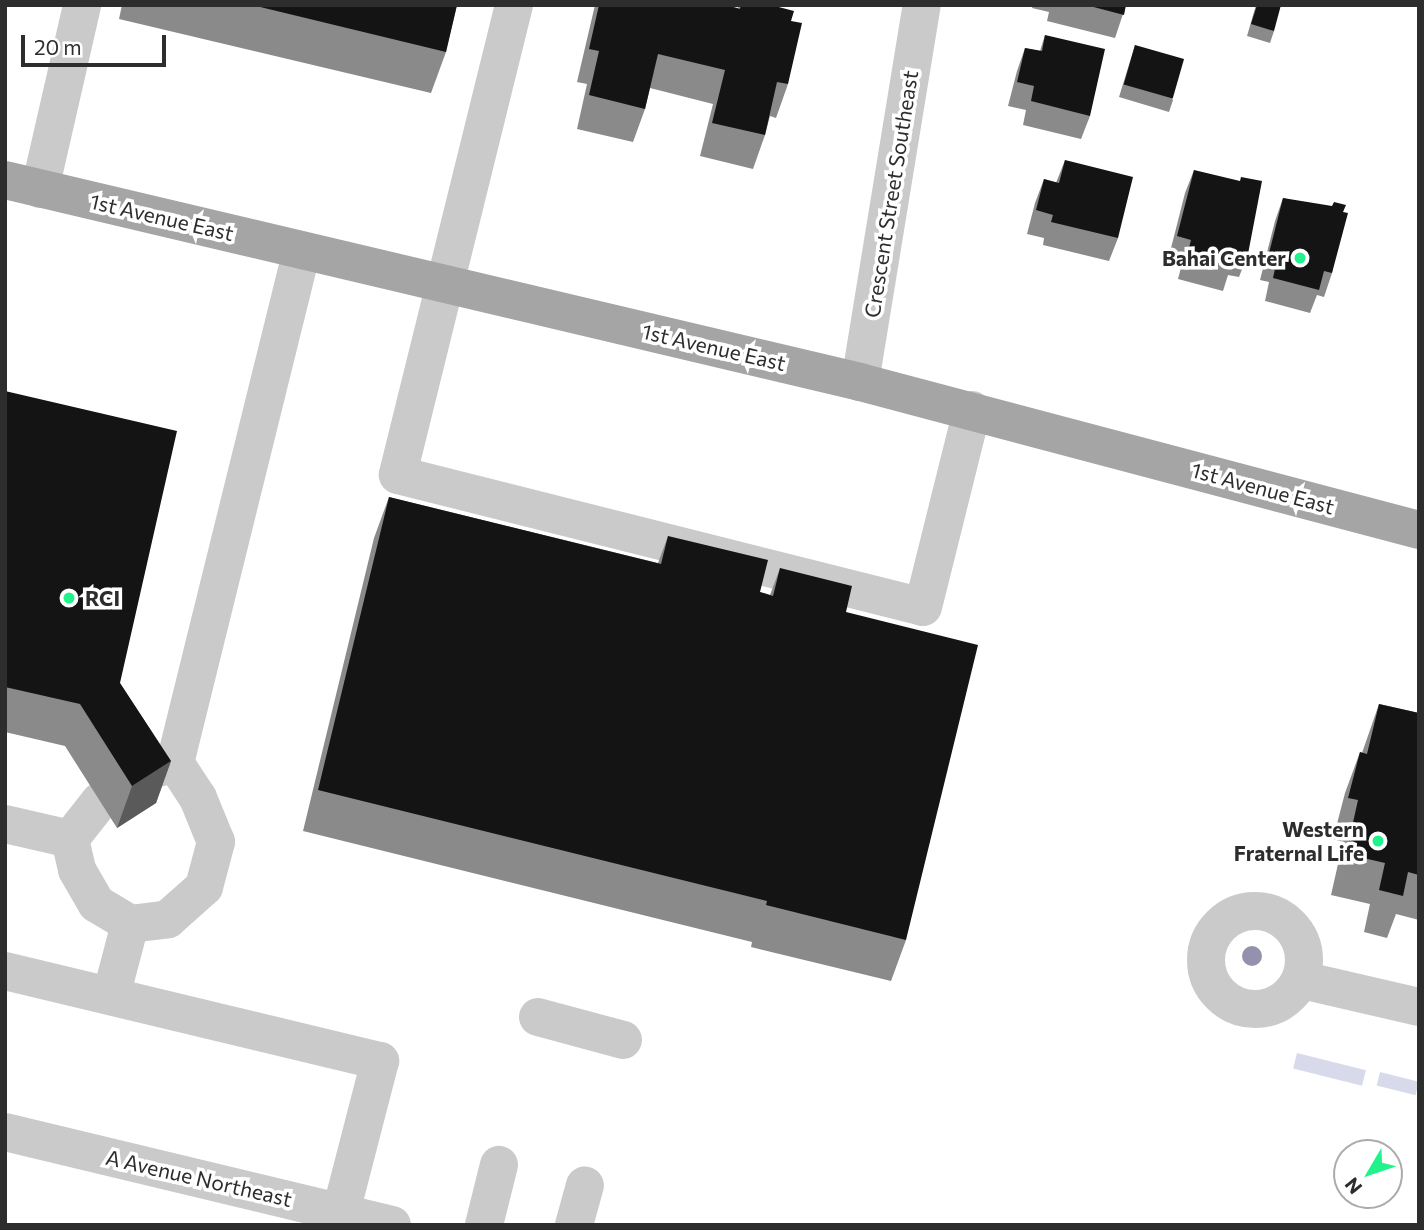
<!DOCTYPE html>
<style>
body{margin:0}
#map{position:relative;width:1424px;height:1230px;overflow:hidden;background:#fff;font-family:Commissioner,sans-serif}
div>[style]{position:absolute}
.green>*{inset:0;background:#d9d9ec;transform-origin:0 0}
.minor>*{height:38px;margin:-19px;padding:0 19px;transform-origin:19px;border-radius:19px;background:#cacaca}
.minor>.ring{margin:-19px;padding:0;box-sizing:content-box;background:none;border:38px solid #cacaca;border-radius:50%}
.major>*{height:38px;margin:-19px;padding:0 19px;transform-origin:19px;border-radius:19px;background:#a5a5a5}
.trees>*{width:20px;height:20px;margin:-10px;border-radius:50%;background:#9491ae}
.wall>*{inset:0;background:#8a8a8a}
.shaded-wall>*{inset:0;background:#5a5a5a}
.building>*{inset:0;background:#141414;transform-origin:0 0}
.dots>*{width:19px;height:19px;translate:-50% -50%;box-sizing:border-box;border:4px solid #fff;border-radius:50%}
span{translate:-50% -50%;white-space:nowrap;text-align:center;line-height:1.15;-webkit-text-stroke:7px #fff;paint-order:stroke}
.street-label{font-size:21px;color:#2d2d2d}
.poi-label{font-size:21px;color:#2d2d2d;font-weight:700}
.right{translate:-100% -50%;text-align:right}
.left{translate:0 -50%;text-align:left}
.frame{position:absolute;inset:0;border:7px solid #2d2d2d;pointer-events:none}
.north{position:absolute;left:1333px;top:1139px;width:70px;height:70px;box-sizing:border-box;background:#fff;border:2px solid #ababab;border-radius:50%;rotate:231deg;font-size:19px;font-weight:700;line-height:28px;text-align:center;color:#2d2d2d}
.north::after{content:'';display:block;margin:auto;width:24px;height:32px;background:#20f38b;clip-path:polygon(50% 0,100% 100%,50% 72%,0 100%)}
.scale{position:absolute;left:21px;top:35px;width:145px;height:32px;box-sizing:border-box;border:4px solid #2d2d2d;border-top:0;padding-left:9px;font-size:21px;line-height:24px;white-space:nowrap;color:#2d2d2d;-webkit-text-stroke:5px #fff;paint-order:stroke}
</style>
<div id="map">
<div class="green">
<i style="left:1297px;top:1053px;width:71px;height:16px;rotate:14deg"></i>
<i style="left:1380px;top:1072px;width:40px;height:14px;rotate:14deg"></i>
</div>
<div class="minor">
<i style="left:514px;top:5px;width:484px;rotate:103.9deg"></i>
<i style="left:398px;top:475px;width:541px;rotate:14.11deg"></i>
<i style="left:923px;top:607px;width:203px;rotate:-76deg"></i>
<i style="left:40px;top:189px;width:189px;rotate:-77.1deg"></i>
<i style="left:860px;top:382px;width:382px;rotate:-80.7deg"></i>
<i style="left:137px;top:774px;width:40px;rotate:-16deg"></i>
<i style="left:175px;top:763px;width:528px;rotate:-76.1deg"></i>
<i style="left:100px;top:801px;width:48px;rotate:128.3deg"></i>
<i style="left:70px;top:839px;width:32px;rotate:77deg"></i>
<i style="left:77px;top:870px;width:39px;rotate:60deg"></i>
<i style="left:97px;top:904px;width:39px;rotate:31deg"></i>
<i style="left:130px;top:924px;width:38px;rotate:-7deg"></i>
<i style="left:168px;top:919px;width:48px;rotate:-41.6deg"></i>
<i style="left:204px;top:887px;width:47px;rotate:-75.1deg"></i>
<i style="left:216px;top:842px;width:48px;rotate:-112.2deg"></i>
<i style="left:198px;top:798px;width:42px;rotate:-123.3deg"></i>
<i style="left:5px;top:824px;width:67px;rotate:13deg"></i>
<i class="ring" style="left:1206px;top:911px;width:60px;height:60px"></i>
<i style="left:5px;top:971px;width:386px;rotate:13.5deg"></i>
<i style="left:380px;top:1061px;width:156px;rotate:104.5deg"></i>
<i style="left:1302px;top:980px;width:120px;rotate:13deg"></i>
<i style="left:111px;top:996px;width:74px;rotate:-75.2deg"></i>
<i style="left:538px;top:1017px;width:88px;rotate:15.1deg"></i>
<i style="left:5px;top:1132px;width:398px;rotate:13.5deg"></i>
<i style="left:484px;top:1225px;width:62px;rotate:-76deg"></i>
<i style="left:574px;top:1225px;width:41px;rotate:-74.6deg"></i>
</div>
<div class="major">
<i style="left:5px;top:180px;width:879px;rotate:13.29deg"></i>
<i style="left:860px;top:382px;width:578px;rotate:14.83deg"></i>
</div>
<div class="trees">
<i style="left:1252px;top:956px"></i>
</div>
<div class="wall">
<i style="clip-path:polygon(122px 5px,457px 5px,446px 52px,431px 93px,119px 19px)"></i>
<i style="clip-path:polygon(595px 5px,726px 5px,738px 8px,739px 5px,771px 5px,791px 21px,788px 84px,776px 118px,770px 116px,765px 135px,753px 169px,700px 156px,713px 104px,650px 88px,645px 109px,633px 142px,577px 129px,587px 84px,577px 82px)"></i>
<i style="clip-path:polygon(1033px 5px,1126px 5px,1115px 38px,1047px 21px,1049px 12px,1032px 8px)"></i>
<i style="clip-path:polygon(1256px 5px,1274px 31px,1270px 43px,1247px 36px)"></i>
<i style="clip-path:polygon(1045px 35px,1090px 116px,1081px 139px,1023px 125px,1026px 110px,1008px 106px,1017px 71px,1025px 48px,1040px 51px)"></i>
<i style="clip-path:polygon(1135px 45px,1173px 100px,1169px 112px,1119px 97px)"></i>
<i style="clip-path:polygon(1065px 160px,1118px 238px,1109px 261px,1043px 245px,1044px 238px,1027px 234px,1035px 203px,1044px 179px,1056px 183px)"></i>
<i style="clip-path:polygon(1194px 170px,1248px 254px,1239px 277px,1228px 275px,1223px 291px,1178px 279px,1182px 264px,1168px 260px,1185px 193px)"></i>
<i style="clip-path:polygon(1283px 198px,1343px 212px,1332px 273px,1324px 297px,1317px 295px,1310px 313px,1265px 301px,1269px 282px,1260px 280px,1275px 221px)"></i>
<i style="clip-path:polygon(5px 391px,120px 683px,171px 761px,156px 803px,117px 828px,65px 746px,5px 732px)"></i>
<i style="clip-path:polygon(389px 497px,658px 563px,668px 536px,760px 592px,770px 595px,780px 568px,846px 612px,906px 940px,891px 981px,751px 947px,752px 942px,303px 831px,374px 538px)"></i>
<i style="clip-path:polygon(1379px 704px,1419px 713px,1419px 920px,1396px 914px,1387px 938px,1364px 932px,1370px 904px,1331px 895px,1343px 842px,1333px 839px,1345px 793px,1360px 752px,1362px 753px)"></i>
</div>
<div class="shaded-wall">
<i style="clip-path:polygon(171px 761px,156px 803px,117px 828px,132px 786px)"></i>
</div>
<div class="building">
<i style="clip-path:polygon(252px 5px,457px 5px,446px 52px)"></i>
<i style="clip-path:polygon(599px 5px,726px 5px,740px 9px,741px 5px,771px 5px,794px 11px,791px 21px,802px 23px,788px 84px,777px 82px,765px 135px,712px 123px,725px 70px,658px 54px,645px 109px,589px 95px,599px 51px,589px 49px)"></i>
<i style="clip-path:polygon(1086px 5px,1126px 5px,1124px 15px)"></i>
<i style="clip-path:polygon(1257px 5px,1281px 5px,1274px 31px,1251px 24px)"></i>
<i style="clip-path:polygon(1045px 35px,1105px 49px,1090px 116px,1031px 101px,1034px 86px,1017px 82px,1025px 48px,1042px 51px)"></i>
<i style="left:1135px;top:45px;width:51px;height:41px;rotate:16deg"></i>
<i style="clip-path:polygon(1065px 160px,1133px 177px,1118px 238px,1051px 222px,1053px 215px,1036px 210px,1044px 179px,1059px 183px)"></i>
<i style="clip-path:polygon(1194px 170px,1240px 181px,1241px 177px,1262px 181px,1248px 254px,1235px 251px,1231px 267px,1187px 256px,1191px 240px,1177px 236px)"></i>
<i style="clip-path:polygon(1283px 198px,1332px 206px,1334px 202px,1346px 205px,1343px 212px,1348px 213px,1332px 273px,1324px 271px,1319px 290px,1273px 278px,1277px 259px,1268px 257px)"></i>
<i style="clip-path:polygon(5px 391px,177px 431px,120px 683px,171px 761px,132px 786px,80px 704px,5px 687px)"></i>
<i style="clip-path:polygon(389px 497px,661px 564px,668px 536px,768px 560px,760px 592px,773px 596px,780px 568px,852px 586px,846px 612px,978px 645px,906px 940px,766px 905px,767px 901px,318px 790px)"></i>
<i style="clip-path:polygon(1379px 704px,1419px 713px,1419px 875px,1408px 872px,1403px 896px,1379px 890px,1385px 863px,1346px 854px,1358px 800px,1348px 798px,1360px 752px,1367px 754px)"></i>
</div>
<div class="dots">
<i style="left:1300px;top:258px;background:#20f38b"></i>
<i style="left:69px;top:598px;background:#20f38b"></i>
<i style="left:1378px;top:841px;background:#20f38b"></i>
</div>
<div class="street-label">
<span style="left:891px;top:194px;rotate:-81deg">Crescent Street Southeast</span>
<span style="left:162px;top:217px;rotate:13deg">1st Avenue East</span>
<span style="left:714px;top:347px;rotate:13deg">1st Avenue East</span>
<span style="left:1263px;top:488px;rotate:15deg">1st Avenue East</span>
<span style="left:199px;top:1178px;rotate:13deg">A Avenue Northeast</span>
</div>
<div class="poi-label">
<span class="right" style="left:1286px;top:258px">Bahai Center</span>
<span class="left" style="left:85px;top:598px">RCI</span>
<span class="right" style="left:1364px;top:841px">Western<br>Fraternal Life</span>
</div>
<div class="frame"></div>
<div class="north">N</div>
<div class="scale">20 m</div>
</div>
